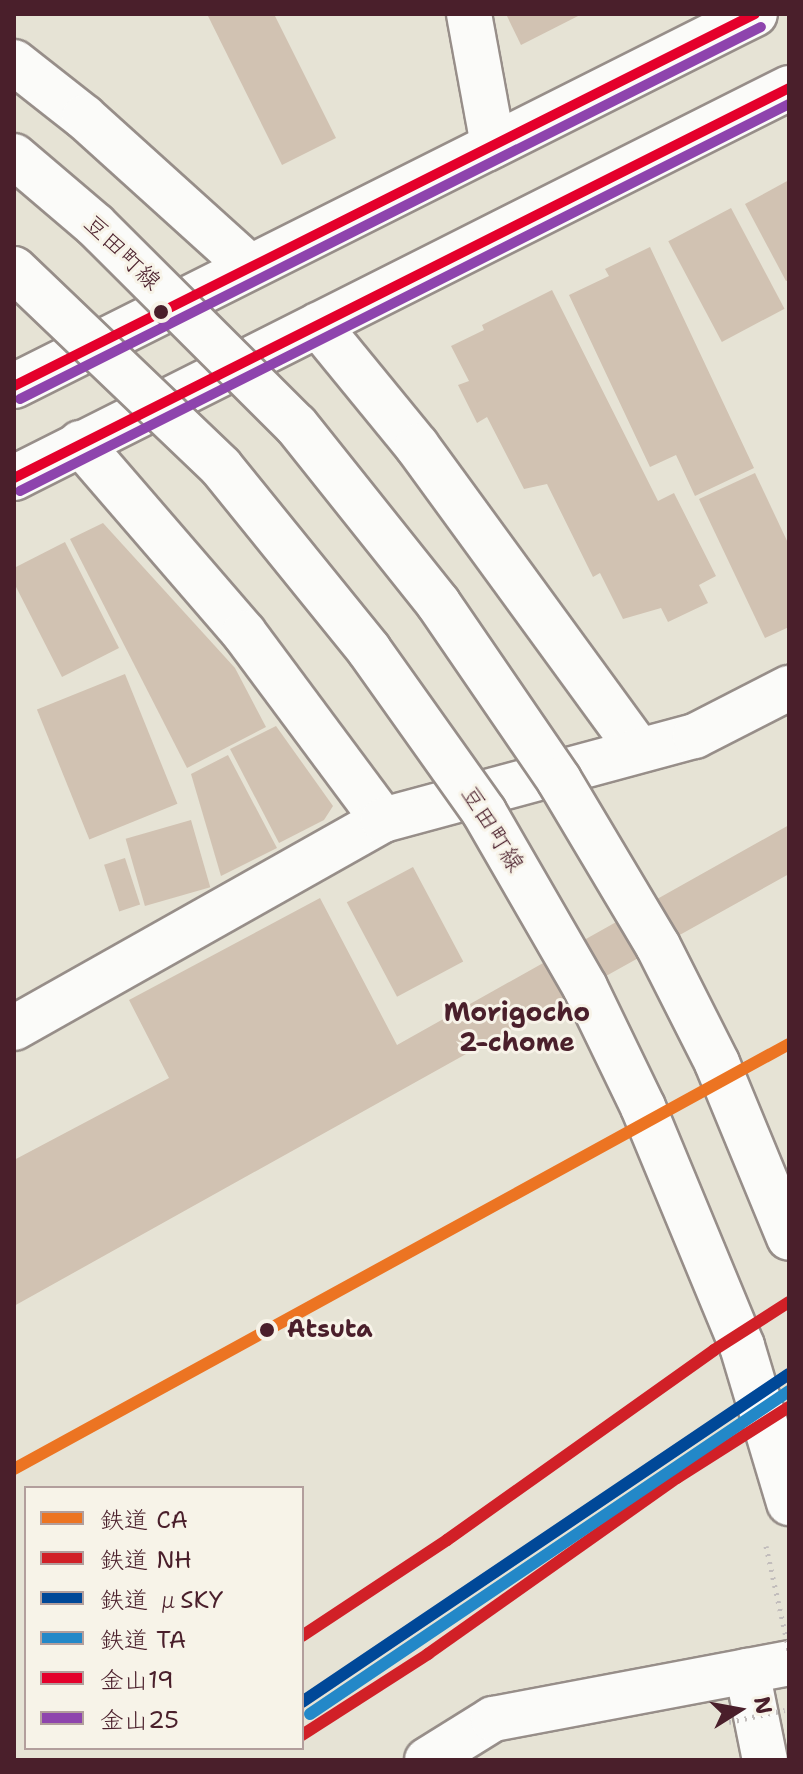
<!DOCTYPE html>
<meta charset="utf-8">
<style>
body{margin:0}
#map{position:relative;width:803px;height:1774px;overflow:hidden;background:#e6e3d5;font-family:"Shantell Sans","Klee One",sans-serif}
div>[style]{position:absolute}
.building>*{inset:0;background:#d1c2b2;transform-origin:0 0}
.roads{filter:drop-shadow(2px 0 #978e89) drop-shadow(-2px 0 #978e89) drop-shadow(0 2px #978e89) drop-shadow(0 -2px #978e89)}
.minor>*{height:44px;margin:-22px;padding:0 22px;transform-origin:22px;border-radius:22px;background:#fbfbf9}
.tertiary>*{height:44px;margin:-22px;padding:0 22px;transform-origin:22px;border-radius:22px;background:#fbfbf9}
.path-bridge>*{height:5px;margin-top:-2.5px;transform-origin:0;background:repeating-linear-gradient(90deg,#c2bdbc 0 2px,transparent 0 8px)}
.bridges{filter:drop-shadow(2px 0 #978e89) drop-shadow(-2px 0 #978e89) drop-shadow(0 2px #978e89) drop-shadow(0 -2px #978e89)}
.tertiary-bridge>*{height:44px;margin:-22px;padding:0 22px;transform-origin:22px;border-radius:22px;background:#fbfbf9}
.bus-1>*{height:10px;margin:-5px;padding:0 5px;transform-origin:5px;border-radius:5px;background:#e4002b}
.bus-2>*{height:10px;margin:-5px;padding:0 5px;transform-origin:5px;border-radius:5px;background:#8e44ad}
.rail-1>*{height:12px;margin:-6px;padding:0 6px;transform-origin:6px;border-radius:6px;background:#ec7422}
.rail-2>*{height:12px;margin:-6px;padding:0 6px;transform-origin:6px;border-radius:6px;background:#d12027}
.rail-3>*{height:12px;margin:-6px;padding:0 6px;transform-origin:6px;border-radius:6px;background:#004898}
.rail-4>*{height:12px;margin:-6px;padding:0 6px;transform-origin:6px;border-radius:6px;background:#2388c8}
.dots>*{width:22px;height:22px;translate:-50% -50%;box-sizing:border-box;border:4px solid #f7f3e8;border-radius:50%}
span{translate:-50% -50%;white-space:nowrap;text-align:center;line-height:1.15;-webkit-text-stroke:6px #f7f3e8;paint-order:stroke}
.street-label{font-size:24px;color:#4a1f2b}
.stop-label{font-size:24px;color:#4a1f2b;font-weight:700}
.left{translate:0 -50%;text-align:left}
.neighbourhood-label{font-size:26px;color:#4a1f2b;font-weight:700}
.frame{position:absolute;inset:0;border:16px solid #4a1f2b;pointer-events:none}
.legend{position:absolute;left:24px;top:1486px;width:280px;height:264px;box-sizing:border-box;background:#f7f3e8;border:2px solid #b29e9c;margin:0;padding:10px 14px;list-style:none;font-size:24px;color:#4a1f2b}
.legend li{display:flex;align-items:center;gap:16px;height:40px}
.legend b{width:40px;border:2px solid #b29e9c}
.north{position:absolute;left:699px;top:1670px;width:80px;height:80px;-webkit-text-stroke:6px #f7f3e8;paint-order:stroke;rotate:79deg;font-size:22px;font-weight:700;line-height:32px;text-align:center;color:#4a1f2b}
.north::after{content:'';display:block;margin:auto;width:28px;height:36px;background:#4a1f2b;clip-path:polygon(50% 0,100% 100%,50% 72%,0 100%)}
</style>
<div id="map">
<div class="building">
<i style="clip-path:polygon(207px 14px,274px 14px,336px 138px,282px 165px)"></i>
<i style="clip-path:polygon(506px 14px,582px 14px,521px 45px)"></i>
<i style="clip-path:polygon(789px 180px,789px 280px,786px 281px,745px 204px)"></i>
<i style="left:731px;top:208px;width:114px;height:71px;rotate:62deg"></i>
<i style="clip-path:polygon(650px 247px,754px 468px,695px 496px,676px 455px,650px 467px,569px 295px,609px 276px,605px 269px)"></i>
<i style="clip-path:polygon(552px 290px,658px 501px,674px 493px,716px 576px,699px 585px,708px 603px,668px 622px,661px 608px,623px 619px,600px 573px,593px 577px,547px 484px,524px 489px,487px 417px,477px 423px,458px 385px,469px 381px,451px 346px,484px 330px,482px 325px)"></i>
<i style="clip-path:polygon(755px 473px,789px 545px,789px 627px,765px 638px,699px 499px)"></i>
<i style="clip-path:polygon(103px 523px,235px 668px,266px 727px,187px 768px,70px 539px)"></i>
<i style="clip-path:polygon(65px 542px,119px 648px,62px 677px,14px 583px,14px 568px)"></i>
<i style="left:125px;top:674px;width:140px;height:95px;rotate:68deg"></i>
<i style="clip-path:polygon(276px 726px,333px 806px,324px 820px,279px 843px,230px 749px)"></i>
<i style="clip-path:polygon(228px 755px,277px 848px,221px 876px,191px 774px)"></i>
<i style="left:191px;top:820px;width:70px;height:68px;rotate:74deg"></i>
<i style="clip-path:polygon(789px 825px,789px 874px,14px 1306px,14px 1160px,169px 1078px,129px 1000px,320px 898px,397px 1045px)"></i>
<i style="left:125px;top:858px;width:49px;height:22px;rotate:72deg"></i>
<i style="left:413px;top:867px;width:107px;height:75px;rotate:62deg"></i>
</div>
<div class="roads">
<div class="minor">
<i style="left:469px;top:14px;width:133px;rotate:79.6deg"></i>
<i style="left:14px;top:62px;width:89px;rotate:38.2deg"></i>
<i style="left:84px;top:117px;width:222px;rotate:42.1deg"></i>
<i style="left:318px;top:325px;width:156px;rotate:50.7deg"></i>
<i style="left:417px;top:446px;width:375px;rotate:53.9deg"></i>
<i style="left:80px;top:443px;width:251px;rotate:49.2deg"></i>
<i style="left:244px;top:633px;width:233px;rotate:53.4deg"></i>
<i style="left:14px;top:1028px;width:424px;rotate:-29.4deg"></i>
<i style="left:383px;top:820px;width:323px;rotate:-15.1deg"></i>
<i style="left:695px;top:736px;width:106px;rotate:-27.1deg"></i>
<i style="left:747px;top:1671px;width:91px;rotate:78.6deg"></i>
</div>
<div class="tertiary">
<i style="left:14px;top:386px;width:829px;rotate:-26.66deg"></i>
<i style="left:14px;top:478px;width:868px;rotate:-26.71deg"></i>
<i style="left:427px;top:1760px;width:78px;rotate:-31.8deg"></i>
<i style="left:493px;top:1719px;width:301px;rotate:-10.7deg"></i>
</div>
</div>
<div class="path-bridge">
<i style="left:766px;top:1546px;width:107px;rotate:77.6deg"></i>
<i style="left:729px;top:1722px;width:57px;rotate:-12.1deg"></i>
</div>
<div class="bridges">
<div class="tertiary-bridge">
<i style="left:14px;top:156px;width:106px;rotate:40.4deg"></i>
<i style="left:95px;top:225px;width:284px;rotate:44.9deg"></i>
<i style="left:296px;top:425px;width:228px;rotate:51.4deg"></i>
<i style="left:438px;top:603px;width:214px;rotate:55.6deg"></i>
<i style="left:559px;top:780px;width:193px;rotate:59.2deg"></i>
<i style="left:658px;top:946px;width:131px;rotate:63.2deg"></i>
<i style="left:717px;top:1063px;width:189px;rotate:67.6deg"></i>
<i style="left:14px;top:269px;width:286px;rotate:43.7deg"></i>
<i style="left:221px;top:467px;width:235px;rotate:51deg"></i>
<i style="left:369px;top:650px;width:199px;rotate:54.6deg"></i>
<i style="left:484px;top:812px;width:202px;rotate:60deg"></i>
<i style="left:585px;top:987px;width:133px;rotate:64.2deg"></i>
<i style="left:643px;top:1107px;width:259px;rotate:67.5deg"></i>
<i style="left:742px;top:1346px;width:164px;rotate:73.3deg"></i>
</div>
</div>
<div class="bus-1">
<i style="left:14px;top:386px;width:829px;rotate:-26.66deg"></i>
<i style="left:14px;top:478px;width:868px;rotate:-26.71deg"></i>
</div>
<div class="bus-2">
<i style="left:20px;top:399px;width:829px;rotate:-26.66deg"></i>
<i style="left:20px;top:491px;width:861px;rotate:-26.71deg"></i>
</div>
<div class="rail-1">
<i style="left:14px;top:1469px;width:884px;rotate:-28.74deg"></i>
</div>
<div class="rail-2">
<i style="left:302px;top:1636px;width:174px;rotate:-33.5deg"></i>
<i style="left:447px;top:1540px;width:328px;rotate:-35.4deg"></i>
<i style="left:714px;top:1350px;width:89px;rotate:-32.6deg"></i>
<i style="left:302px;top:1735px;width:150px;rotate:-32.7deg"></i>
<i style="left:428px;top:1654px;width:305px;rotate:-35.3deg"></i>
<i style="left:677px;top:1478px;width:133px;rotate:-32.4deg"></i>
</div>
<div class="rail-3">
<i style="left:302px;top:1702px;width:587px;rotate:-33.96deg"></i>
</div>
<div class="rail-4">
<i style="left:310px;top:1714px;width:578px;rotate:-33.99deg"></i>
</div>
<div class="dots">
<i style="left:161px;top:312px;background:#4a1f2b"></i>
<i style="left:267px;top:1330px;background:#4a1f2b"></i>
</div>
<div class="street-label">
<span style="left:122px;top:253px;rotate:44deg">豆田町線</span>
<span style="left:492px;top:829px;rotate:58deg">豆田町線</span>
</div>
<div class="stop-label">
<span class="left" style="left:287px;top:1330px">Atsuta</span>
</div>
<div class="neighbourhood-label">
<span style="left:517px;top:1027px">Morigocho<br>2-chome</span>
</div>
<div class="frame"></div>
<ul class="legend">
<li><b style="height:10px;background:#ec7422"></b>鉄道 CA</li>
<li><b style="height:10px;background:#d12027"></b>鉄道 NH</li>
<li><b style="height:10px;background:#004898"></b>鉄道 μSKY</li>
<li><b style="height:10px;background:#2388c8"></b>鉄道 TA</li>
<li><b style="height:10px;background:#e4002b"></b>金山19</li>
<li><b style="height:10px;background:#8e44ad"></b>金山25</li>
</ul>
<div class="north">N</div>
</div>
